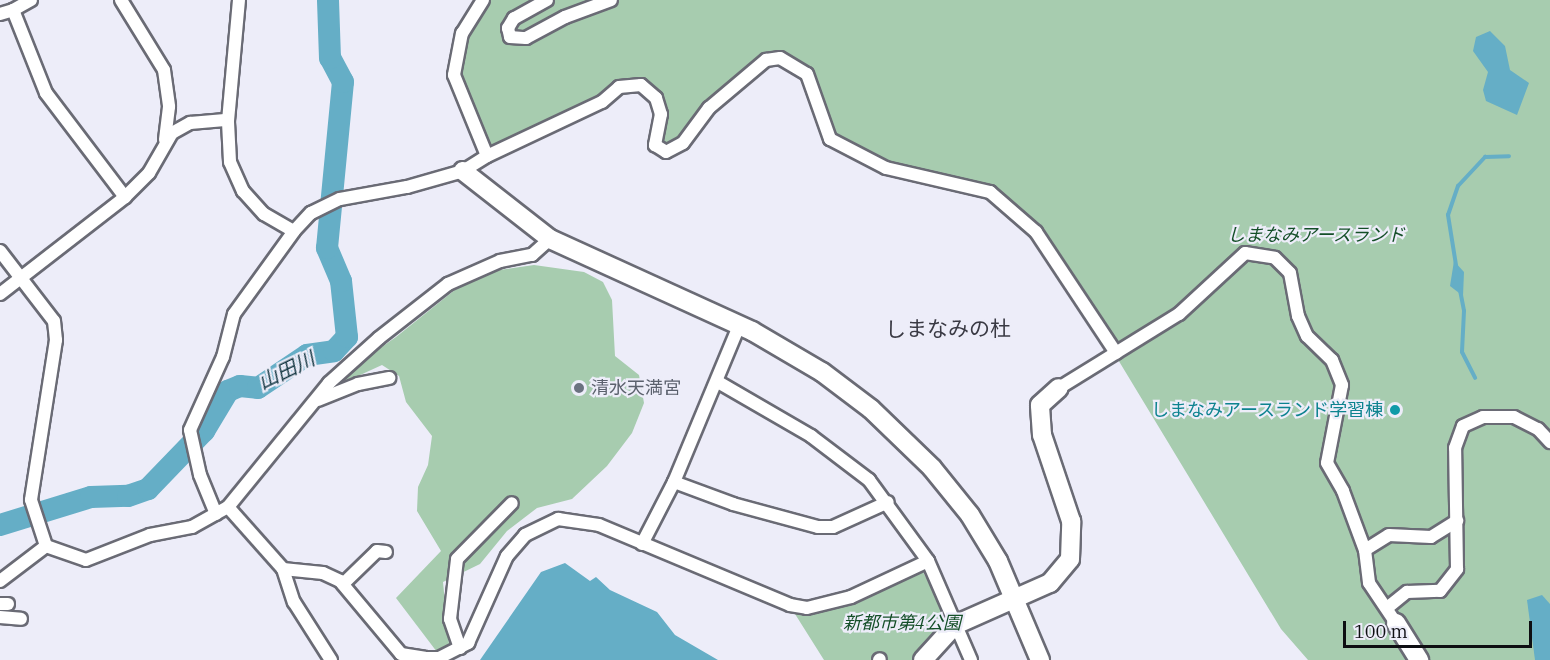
<!DOCTYPE html>
<meta charset="utf-8">
<style>
body{margin:0}
#map{position:relative;width:1550px;height:660px;overflow:hidden;background:#ededf9;font-family:"IBM Plex Serif","Noto Sans JP",serif}
div>[style]{position:absolute}
.green>*{inset:0;background:#a7ccaf}
.water>*{inset:0;background:#65aec6}
.stream>*{height:4px;margin:-2px;padding:0 2px;transform-origin:2px;border-radius:2px;background:#65aec6}
.river>*{height:22px;margin:-11px;padding:0 11px;transform-origin:11px;border-radius:11px;background:#65aec6}
.roads{filter:drop-shadow(2px 0 #6a6b75) drop-shadow(-2px 0 #6a6b75) drop-shadow(0 2px #6a6b75) drop-shadow(0 -2px #6a6b75)}
.street>*{height:12px;margin:-6px;padding:0 6px;transform-origin:6px;border-radius:6px;background:#fff}
.secondary>*{height:18px;margin:-9px;padding:0 9px;transform-origin:9px;border-radius:9px;background:#fff}
.dots>*{width:16px;height:16px;translate:-50% -50%;box-sizing:border-box;border:3px solid #ededf9;border-radius:50%}
span{translate:-50% -50%;white-space:nowrap;text-align:center;line-height:1.15;-webkit-text-stroke:4.5px #ededf9;paint-order:stroke}
.park-label{font-size:18px;color:#144f28;font-style:italic}
.worship-label{font-size:18px;color:#5b616d}
.left{translate:0 -50%;text-align:left}
.culture-label{font-size:18px;color:#0d838f}
.right{translate:-100% -50%;text-align:right}
.water-label{font-size:20px;color:#133641;font-style:italic}
.quarter-label{font-size:21px;color:#3a3a44}
.scale{position:absolute;left:1343px;top:621px;width:189px;height:27px;box-sizing:border-box;border:3px solid #0e0e12;border-top:0;padding-left:8px;font-size:18px;line-height:21px;white-space:nowrap;color:#0e0e12;-webkit-text-stroke:4px #ededf9;paint-order:stroke}
</style>
<div id="map">
<div class="green">
<i style="clip-path:polygon(483px 0,1550px 0,1550px 660px,1308px 660px,1281px 629px,1068px 277px,990px 192px,873px 162px,830px 139px,813px 83px,780px 58px,744px 78px,666px 152px,656px 145px,661px 114px,641px 85px,487px 156px,454px 75px,462px 33px)"></i>
<i style="clip-path:polygon(534px 265px,584px 272px,603px 282px,612px 300px,615px 356px,639px 375px,644px 403px,632px 433px,607px 466px,572px 499px,537px 508px,507px 531px,480px 564px,443px 582px,449px 644px,437px 652px,396px 598px,441px 551px,417px 511px,418px 487px,428px 465px,432px 436px,406px 402px,399px 376px,382px 365px,347px 381px,343px 374px,396px 337px,456px 289px,499px 270px)"></i>
<i style="clip-path:polygon(923px 572px,951px 626px,918px 660px,824px 660px,795px 614px,832px 608px)"></i>
</div>
<div class="water">
<i style="clip-path:polygon(1490px 31px,1505px 46px,1510px 70px,1529px 83px,1517px 115px,1486px 101px,1483px 90px,1488px 72px,1473px 51px,1476px 37px)"></i>
<i style="clip-path:polygon(1454px 261px,1464px 272px,1463px 296px,1450px 286px)"></i>
<i style="clip-path:polygon(565px 563px,590px 581px,596px 577px,610px 590px,657px 612px,675px 635px,718px 660px,480px 660px,541px 572px)"></i>
<i style="clip-path:polygon(1542px 595px,1550px 604px,1550px 660px,1535px 660px,1527px 600px)"></i>
</div>
<div class="stream">
<i style="left:1456px;top:265px;width:51px;rotate:-99.1deg"></i>
<i style="left:1448px;top:215px;width:31px;rotate:-71deg"></i>
<i style="left:1458px;top:186px;width:40px;rotate:-47deg"></i>
<i style="left:1485px;top:157px;width:24px;rotate:-2deg"></i>
<i style="left:1460px;top:290px;width:21px;rotate:79deg"></i>
<i style="left:1464px;top:311px;width:41px;rotate:92.8deg"></i>
<i style="left:1462px;top:352px;width:29px;rotate:63deg"></i>
</div>
<div class="river">
<i style="left:0;top:525px;width:95px;rotate:-17.1deg"></i>
<i style="left:91px;top:497px;width:37px;rotate:-2deg"></i>
<i style="left:128px;top:496px;width:21px;rotate:-19deg"></i>
<i style="left:148px;top:489px;width:81px;rotate:-46deg"></i>
<i style="left:204px;top:431px;width:47px;rotate:-59deg"></i>
<i style="left:228px;top:391px;width:13px;rotate:-23deg"></i>
<i style="left:240px;top:386px;width:18px;rotate:6deg"></i>
<i style="left:258px;top:388px;width:59px;rotate:-34deg"></i>
<i style="left:307px;top:355px;width:27px;rotate:-8deg"></i>
<i style="left:334px;top:351px;width:19px;rotate:-47deg"></i>
<i style="left:347px;top:337px;width:56px;rotate:-96.1deg"></i>
<i style="left:341px;top:281px;width:36px;rotate:-113deg"></i>
<i style="left:327px;top:248px;width:167px;rotate:-84.5deg"></i>
<i style="left:343px;top:82px;width:27px;rotate:-118deg"></i>
<i style="left:330px;top:58px;width:58px;rotate:-92deg"></i>
</div>
<div class="roads">
<div class="street">
<i style="left:31px;top:0;width:21px;rotate:151deg"></i>
<i style="left:13px;top:10px;width:89px;rotate:68.3deg"></i>
<i style="left:46px;top:93px;width:131px;rotate:52.8deg"></i>
<i style="left:121px;top:0;width:82px;rotate:58.4deg"></i>
<i style="left:164px;top:70px;width:37px;rotate:82deg"></i>
<i style="left:169px;top:107px;width:33px;rotate:97deg"></i>
<i style="left:239px;top:0;width:122px;rotate:95.2deg"></i>
<i style="left:228px;top:122px;width:40px;rotate:87.1deg"></i>
<i style="left:230px;top:162px;width:32px;rotate:66deg"></i>
<i style="left:243px;top:191px;width:31px;rotate:48deg"></i>
<i style="left:264px;top:214px;width:34px;rotate:30deg"></i>
<i style="left:483px;top:0;width:39px;rotate:122deg"></i>
<i style="left:462px;top:33px;width:43px;rotate:100.8deg"></i>
<i style="left:454px;top:75px;width:87px;rotate:67.8deg"></i>
<i style="left:547px;top:0;width:38px;rotate:151deg"></i>
<i style="left:514px;top:18px;width:12px;rotate:121deg"></i>
<i style="left:508px;top:28px;width:9px;rotate:77deg"></i>
<i style="left:510px;top:37px;width:16px;rotate:4deg"></i>
<i style="left:526px;top:38px;width:44px;rotate:-28.3deg"></i>
<i style="left:565px;top:17px;width:49px;rotate:-20.3deg"></i>
<i style="left:0;top:14px;width:14px;rotate:-17deg"></i>
<i style="left:0;top:251px;width:88px;rotate:52.4deg"></i>
<i style="left:54px;top:321px;width:19px;rotate:84deg"></i>
<i style="left:56px;top:340px;width:162px;rotate:98.9deg"></i>
<i style="left:31px;top:500px;width:48px;rotate:71.9deg"></i>
<i style="left:0;top:294px;width:158px;rotate:-37.8deg"></i>
<i style="left:125px;top:197px;width:34px;rotate:-45deg"></i>
<i style="left:149px;top:173px;width:46px;rotate:-60.1deg"></i>
<i style="left:172px;top:133px;width:21px;rotate:-29deg"></i>
<i style="left:190px;top:123px;width:38px;rotate:-5deg"></i>
<i style="left:718px;top:382px;width:108px;rotate:30.1deg"></i>
<i style="left:811px;top:436px;width:73px;rotate:37.2deg"></i>
<i style="left:869px;top:480px;width:100px;rotate:53.9deg"></i>
<i style="left:1059px;top:388px;width:141px;rotate:-31.7deg"></i>
<i style="left:1179px;top:314px;width:90px;rotate:-42.7deg"></i>
<i style="left:1245px;top:253px;width:30px;rotate:9deg"></i>
<i style="left:1275px;top:258px;width:21px;rotate:45deg"></i>
<i style="left:1290px;top:273px;width:44px;rotate:79.5deg"></i>
<i style="left:1298px;top:316px;width:22px;rotate:66deg"></i>
<i style="left:1307px;top:336px;width:35px;rotate:44deg"></i>
<i style="left:1332px;top:360px;width:27px;rotate:68deg"></i>
<i style="left:1342px;top:385px;width:79px;rotate:100.9deg"></i>
<i style="left:1327px;top:463px;width:32px;rotate:60deg"></i>
<i style="left:1343px;top:491px;width:63px;rotate:69.6deg"></i>
<i style="left:1365px;top:550px;width:33px;rotate:83deg"></i>
<i style="left:1369px;top:583px;width:48px;rotate:56deg"></i>
<i style="left:318px;top:400px;width:43px;rotate:-21.8deg"></i>
<i style="left:358px;top:384px;width:32px;rotate:-11deg"></i>
<i style="left:674px;top:482px;width:63px;rotate:20.4deg"></i>
<i style="left:733px;top:504px;width:88px;rotate:15.1deg"></i>
<i style="left:818px;top:527px;width:15px"></i>
<i style="left:833px;top:527px;width:60px;rotate:-24.4deg"></i>
<i style="left:228px;top:507px;width:83px;rotate:48.4deg"></i>
<i style="left:283px;top:569px;width:35px;rotate:72deg"></i>
<i style="left:294px;top:602px;width:69px;rotate:57.5deg"></i>
<i style="left:216px;top:514px;width:42px;rotate:-112.3deg"></i>
<i style="left:200px;top:475px;width:46px;rotate:-102.5deg"></i>
<i style="left:190px;top:430px;width:80px;rotate:-65.7deg"></i>
<i style="left:223px;top:357px;width:44px;rotate:-75.7deg"></i>
<i style="left:234px;top:314px;width:102px;rotate:-54.1deg"></i>
<i style="left:294px;top:231px;width:25px;rotate:-47deg"></i>
<i style="left:311px;top:213px;width:32px;rotate:-26deg"></i>
<i style="left:340px;top:199px;width:68px;rotate:-10.2deg"></i>
<i style="left:407px;top:187px;width:58px;rotate:-15.9deg"></i>
<i style="left:463px;top:171px;width:28px;rotate:-32deg"></i>
<i style="left:487px;top:156px;width:127px;rotate:-25.2deg"></i>
<i style="left:602px;top:102px;width:23px;rotate:-41deg"></i>
<i style="left:619px;top:87px;width:22px;rotate:-5deg"></i>
<i style="left:641px;top:85px;width:20px;rotate:41deg"></i>
<i style="left:656px;top:98px;width:17px;rotate:73deg"></i>
<i style="left:661px;top:114px;width:32px;rotate:101deg"></i>
<i style="left:655px;top:145px;width:13px;rotate:32deg"></i>
<i style="left:666px;top:152px;width:19px;rotate:-28deg"></i>
<i style="left:683px;top:143px;width:44px;rotate:-53.4deg"></i>
<i style="left:709px;top:108px;width:75px;rotate:-40.1deg"></i>
<i style="left:766px;top:60px;width:14px;rotate:-8deg"></i>
<i style="left:780px;top:58px;width:31px;rotate:31deg"></i>
<i style="left:807px;top:74px;width:69px;rotate:70.5deg"></i>
<i style="left:830px;top:139px;width:63px;rotate:27.4deg"></i>
<i style="left:886px;top:168px;width:107px;rotate:13deg"></i>
<i style="left:990px;top:192px;width:61px;rotate:41deg"></i>
<i style="left:1036px;top:232px;width:145px;rotate:56.5deg"></i>
<i style="left:642px;top:544px;width:70px;rotate:-62.7deg"></i>
<i style="left:674px;top:482px;width:169px;rotate:-67.4deg"></i>
<i style="left:1365px;top:550px;width:28px;rotate:-32deg"></i>
<i style="left:1389px;top:535px;width:42px;rotate:2.7deg"></i>
<i style="left:1431px;top:537px;width:31px;rotate:-32deg"></i>
<i style="left:283px;top:569px;width:40px;rotate:5.7deg"></i>
<i style="left:323px;top:573px;width:19px;rotate:25deg"></i>
<i style="left:340px;top:581px;width:95px;rotate:50.1deg"></i>
<i style="left:401px;top:654px;width:24px;rotate:9deg"></i>
<i style="left:425px;top:658px;width:14px"></i>
<i style="left:439px;top:658px;width:33px;rotate:-27deg"></i>
<i style="left:468px;top:643px;width:95px;rotate:-65.9deg"></i>
<i style="left:507px;top:556px;width:28px;rotate:-49deg"></i>
<i style="left:525px;top:535px;width:37px;rotate:-26deg"></i>
<i style="left:558px;top:519px;width:41px;rotate:8.3deg"></i>
<i style="left:599px;top:525px;width:207px;rotate:22.7deg"></i>
<i style="left:790px;top:605px;width:17px;rotate:10deg"></i>
<i style="left:807px;top:608px;width:45px;rotate:-14deg"></i>
<i style="left:851px;top:597px;width:85px;rotate:-25.1deg"></i>
<i style="left:928px;top:561px;width:108px;rotate:66.5deg"></i>
<i style="left:0;top:581px;width:58px;rotate:-37.3deg"></i>
<i style="left:46px;top:546px;width:42px;rotate:19.3deg"></i>
<i style="left:86px;top:560px;width:69px;rotate:-21.3deg"></i>
<i style="left:150px;top:535px;width:43px;rotate:-10.8deg"></i>
<i style="left:192px;top:527px;width:41px;rotate:-29.1deg"></i>
<i style="left:228px;top:507px;width:160px;rotate:-50.8deg"></i>
<i style="left:329px;top:383px;width:67px;rotate:-42deg"></i>
<i style="left:379px;top:338px;width:88px;rotate:-38deg"></i>
<i style="left:448px;top:284px;width:57px;rotate:-23.9deg"></i>
<i style="left:500px;top:261px;width:33px;rotate:-11deg"></i>
<i style="left:532px;top:255px;width:24px;rotate:-42deg"></i>
<i style="left:343px;top:584px;width:47px;rotate:-44.1deg"></i>
<i style="left:377px;top:551px;width:9px;rotate:6deg"></i>
<i style="left:0;top:604px;width:8px"></i>
<i style="left:1387px;top:608px;width:26px;rotate:-39deg"></i>
<i style="left:1407px;top:592px;width:33px;rotate:-2deg"></i>
<i style="left:1440px;top:591px;width:28px;rotate:-52deg"></i>
<i style="left:1457px;top:569px;width:121px;rotate:-90.9deg"></i>
<i style="left:1455px;top:448px;width:23px;rotate:-70deg"></i>
<i style="left:1463px;top:426px;width:22px;rotate:-24deg"></i>
<i style="left:1483px;top:417px;width:31px"></i>
<i style="left:1514px;top:417px;width:27px;rotate:27deg"></i>
<i style="left:1538px;top:429px;width:18px;rotate:47deg"></i>
<i style="left:0;top:617px;width:21px;rotate:5deg"></i>
<i style="left:460px;top:648px;width:31px;rotate:-109deg"></i>
<i style="left:450px;top:619px;width:60px;rotate:-83.3deg"></i>
<i style="left:457px;top:559px;width:78px;rotate:-45.5deg"></i>
<i style="left:879px;top:660px;width:1px;rotate:-45deg"></i>
</div>
<div class="secondary">
<i style="left:463px;top:171px;width:110px;rotate:38deg"></i>
<i style="left:550px;top:239px;width:222px;rotate:24.5deg"></i>
<i style="left:752px;top:331px;width:81px;rotate:30.4deg"></i>
<i style="left:822px;top:372px;width:61px;rotate:37.1deg"></i>
<i style="left:871px;top:409px;width:85px;rotate:44deg"></i>
<i style="left:932px;top:468px;width:60px;rotate:51deg"></i>
<i style="left:970px;top:515px;width:54px;rotate:58.7deg"></i>
<i style="left:998px;top:561px;width:108px;rotate:67deg"></i>
<i style="left:1396px;top:623px;width:44px;rotate:58.1deg"></i>
<i style="left:923px;top:660px;width:47px;rotate:-47.6deg"></i>
<i style="left:955px;top:625px;width:104px;rotate:-23.9deg"></i>
<i style="left:1050px;top:583px;width:31px;rotate:-50deg"></i>
<i style="left:1070px;top:559px;width:38px;rotate:-88deg"></i>
<i style="left:1071px;top:521px;width:91px;rotate:-108.6deg"></i>
<i style="left:1042px;top:435px;width:30px;rotate:-94deg"></i>
<i style="left:1040px;top:405px;width:25px;rotate:-42deg"></i>
</div>
</div>
<div class="dots">
<i style="left:579px;top:388px;background:#6b7280"></i>
<i style="left:1395px;top:410px;background:#0f9aa8"></i>
</div>
<div class="park-label">
<span style="left:1316px;top:235px">しまなみアースランド</span>
<span style="left:902px;top:623px">新都市第4公園</span>
</div>
<div class="worship-label">
<span class="left" style="left:591px;top:388px">清水天満宮</span>
</div>
<div class="culture-label">
<span class="right" style="left:1383px;top:410px">しまなみアースランド学習棟</span>
</div>
<div class="water-label">
<span style="left:286px;top:370px;rotate:-26deg">山田川</span>
</div>
<div class="quarter-label">
<span style="left:948px;top:328px">しまなみの杜</span>
</div>
<div class="scale">100 m</div>
</div>
